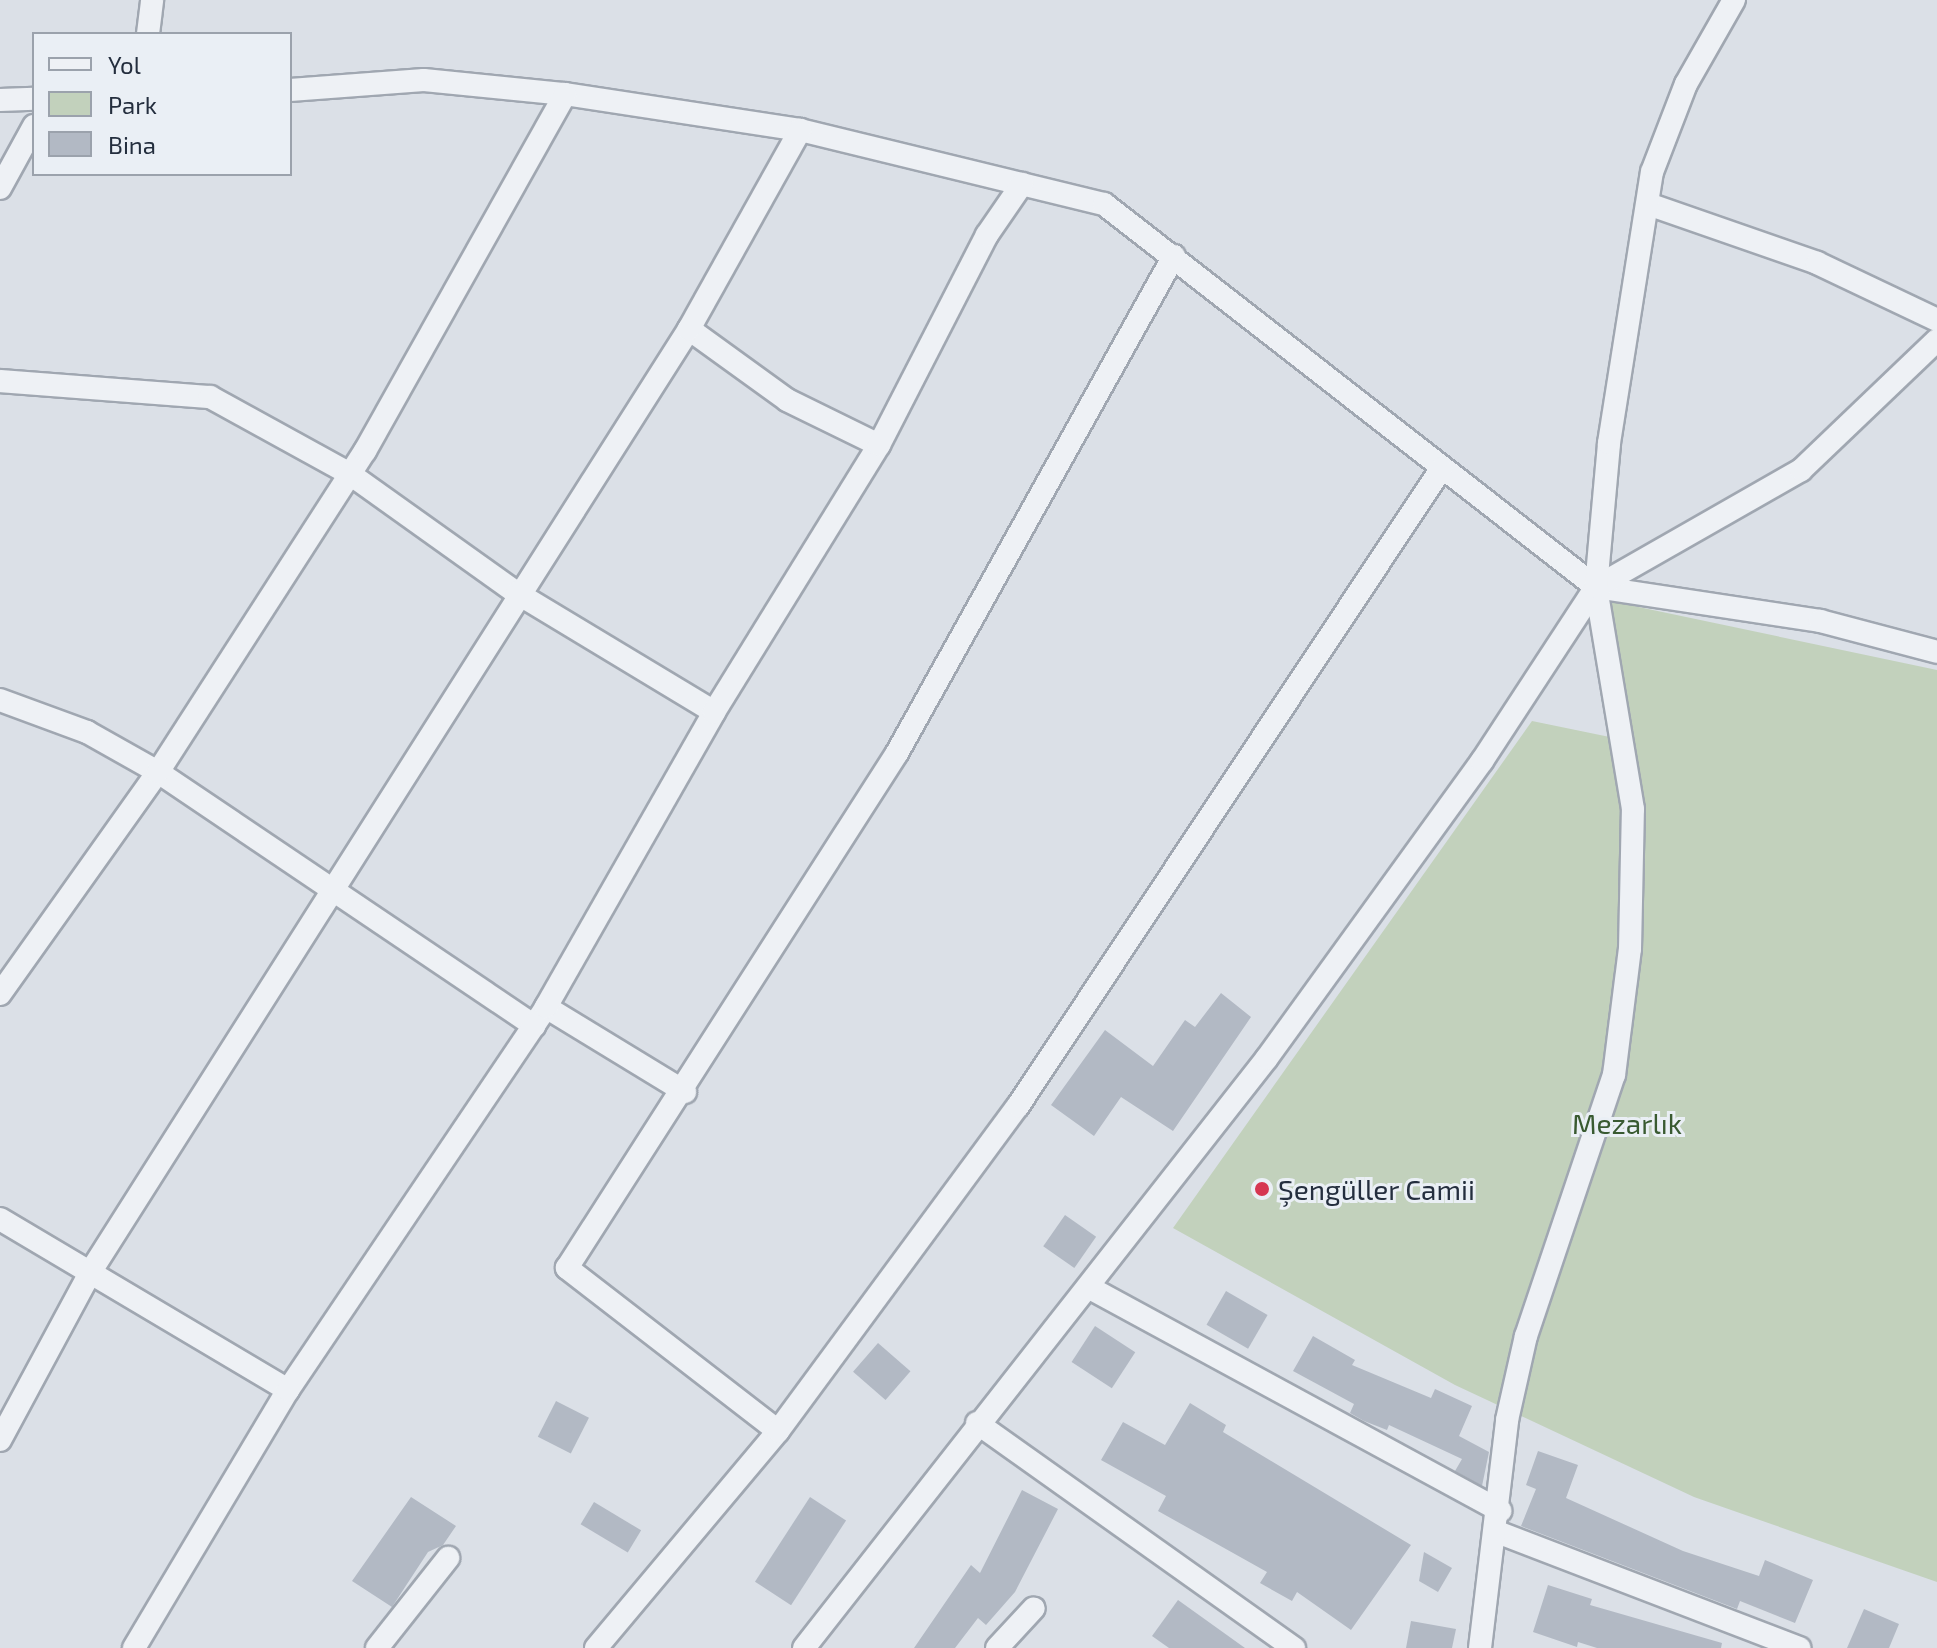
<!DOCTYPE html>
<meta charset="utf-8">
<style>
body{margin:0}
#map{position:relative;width:1937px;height:1648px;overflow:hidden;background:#dbe0e7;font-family:"Exo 2",sans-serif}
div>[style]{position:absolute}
.green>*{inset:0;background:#c2d1bc}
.building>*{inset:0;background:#b2b9c4;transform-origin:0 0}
.roads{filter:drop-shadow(2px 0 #a0a7b1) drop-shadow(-2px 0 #a0a7b1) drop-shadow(0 2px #a0a7b1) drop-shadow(0 -2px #a0a7b1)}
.street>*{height:22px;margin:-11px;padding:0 11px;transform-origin:11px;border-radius:11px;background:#eef1f5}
.dots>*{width:22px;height:22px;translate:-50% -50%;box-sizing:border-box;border:4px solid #eaeff5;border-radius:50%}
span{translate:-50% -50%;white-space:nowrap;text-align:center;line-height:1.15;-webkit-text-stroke:6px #eaeff5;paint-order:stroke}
.park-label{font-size:28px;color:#395a31}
.poi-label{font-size:28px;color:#242e3e}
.left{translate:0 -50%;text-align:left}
.legend{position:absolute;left:32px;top:32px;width:260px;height:144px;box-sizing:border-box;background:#eaeff5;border:2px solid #9ba2ac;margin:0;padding:10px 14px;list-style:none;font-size:24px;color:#242e3e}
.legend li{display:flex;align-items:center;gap:16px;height:40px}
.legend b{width:40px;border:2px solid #9ba2ac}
</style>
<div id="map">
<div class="green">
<i style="clip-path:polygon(1610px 601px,1937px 670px,1937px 1582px,1694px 1497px,1455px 1385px,1173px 1228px,1532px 721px,1634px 742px)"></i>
</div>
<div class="building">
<i style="clip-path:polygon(1221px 993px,1251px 1017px,1173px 1131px,1121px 1097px,1094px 1136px,1051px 1105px,1105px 1030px,1153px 1066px,1185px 1020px,1195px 1027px)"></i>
<i style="left:1065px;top:1215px;width:38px;height:38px;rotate:35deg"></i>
<i style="left:1226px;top:1291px;width:48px;height:39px;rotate:30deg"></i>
<i style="left:1095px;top:1326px;width:48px;height:43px;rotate:33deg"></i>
<i style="clip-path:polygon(1313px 1336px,1355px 1360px,1352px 1365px,1431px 1398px,1435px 1389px,1472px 1406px,1459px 1436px,1489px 1452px,1482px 1486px,1455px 1471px,1462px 1459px,1389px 1425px,1387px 1430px,1364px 1421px,1350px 1413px,1354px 1404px,1293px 1371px)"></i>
<i style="left:878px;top:1343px;width:43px;height:38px;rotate:41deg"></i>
<i style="left:556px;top:1401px;width:37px;height:40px;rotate:27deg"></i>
<i style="clip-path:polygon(1190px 1403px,1226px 1425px,1223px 1432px,1411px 1545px,1351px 1630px,1297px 1592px,1292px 1601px,1260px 1583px,1267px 1572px,1158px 1511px,1166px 1496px,1101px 1460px,1123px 1422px,1165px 1445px)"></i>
<i style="clip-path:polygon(1538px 1451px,1578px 1465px,1566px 1498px,1683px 1551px,1759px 1576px,1765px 1560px,1813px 1580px,1795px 1623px,1740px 1601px,1737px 1609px,1521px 1526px,1536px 1489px,1526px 1485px)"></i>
<i style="clip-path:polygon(1022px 1490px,1058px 1509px,1015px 1592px,986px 1625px,978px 1618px,955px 1648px,914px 1648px,971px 1565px,980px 1573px)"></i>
<i style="clip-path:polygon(411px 1497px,456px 1526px,443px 1545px,428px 1552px,392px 1607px,352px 1581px)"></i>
<i style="left:810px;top:1497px;width:43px;height:101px;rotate:33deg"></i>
<i style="left:594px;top:1502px;width:55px;height:26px;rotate:31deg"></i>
<i style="clip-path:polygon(1424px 1552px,1452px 1568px,1438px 1592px,1419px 1581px)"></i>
<i style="clip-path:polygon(1548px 1585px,1592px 1599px,1590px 1605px,1722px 1643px,1721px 1648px,1597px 1648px,1578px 1642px,1577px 1647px,1533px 1632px)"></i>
<i style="clip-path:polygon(1178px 1600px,1245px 1648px,1169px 1648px,1152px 1636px)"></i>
<i style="clip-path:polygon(1864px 1609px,1899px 1624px,1889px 1648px,1847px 1648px)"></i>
<i style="clip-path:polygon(1411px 1621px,1456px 1629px,1452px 1648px,1406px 1648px)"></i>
</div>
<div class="roads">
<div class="street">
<i style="left:148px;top:34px;width:34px;rotate:-83deg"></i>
<i style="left:290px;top:90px;width:134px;rotate:-4.3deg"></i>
<i style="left:424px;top:80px;width:142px;rotate:5.7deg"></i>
<i style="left:565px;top:94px;width:238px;rotate:8.7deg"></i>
<i style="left:800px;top:130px;width:313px;rotate:13.7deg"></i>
<i style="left:1104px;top:204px;width:624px;rotate:37.9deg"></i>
<i style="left:1596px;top:587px;width:227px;rotate:8.6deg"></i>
<i style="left:1820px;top:621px;width:121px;rotate:14.8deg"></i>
<i style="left:0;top:100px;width:34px;rotate:-2deg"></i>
<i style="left:0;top:188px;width:71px;rotate:-61.3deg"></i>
<i style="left:1648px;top:204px;width:179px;rotate:19.2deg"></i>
<i style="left:1817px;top:263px;width:133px;rotate:25.4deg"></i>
<i style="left:689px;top:329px;width:121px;rotate:35.9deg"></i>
<i style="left:787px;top:400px;width:102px;rotate:26.1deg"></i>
<i style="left:0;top:381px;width:211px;rotate:4.4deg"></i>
<i style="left:210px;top:397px;width:160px;rotate:28.8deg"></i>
<i style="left:350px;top:474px;width:205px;rotate:35.5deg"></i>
<i style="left:517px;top:593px;width:230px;rotate:31.1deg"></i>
<i style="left:0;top:700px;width:93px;rotate:20.2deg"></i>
<i style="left:87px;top:732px;width:81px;rotate:29.4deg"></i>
<i style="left:158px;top:772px;width:454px;rotate:34deg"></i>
<i style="left:0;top:994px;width:272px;rotate:-54.6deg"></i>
<i style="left:158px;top:772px;width:382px;rotate:-57.2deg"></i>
<i style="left:365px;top:451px;width:409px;rotate:-60.7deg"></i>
<i style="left:546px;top:1007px;width:163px;rotate:31.4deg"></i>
<i style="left:0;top:1219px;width:335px;rotate:30.7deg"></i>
<i style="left:1090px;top:1288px;width:467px;rotate:28.5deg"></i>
<i style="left:977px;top:1423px;width:389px;rotate:35.4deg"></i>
<i style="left:778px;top:1431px;width:267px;rotate:-142.3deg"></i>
<i style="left:567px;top:1268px;width:612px;rotate:-57.35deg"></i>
<i style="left:897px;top:753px;width:569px;rotate:-60.87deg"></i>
<i style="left:0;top:1440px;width:192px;rotate:-61.7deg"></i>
<i style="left:91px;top:1271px;width:1116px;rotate:-57.59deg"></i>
<i style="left:689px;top:329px;width:228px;rotate:-60.8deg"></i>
<i style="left:1497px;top:1532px;width:324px;rotate:21deg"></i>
<i style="left:134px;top:1648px;width:300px;rotate:-59.2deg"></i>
<i style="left:288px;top:1390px;width:462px;rotate:-56deg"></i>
<i style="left:546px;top:1007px;width:339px;rotate:-60.3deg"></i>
<i style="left:714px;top:712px;width:314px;rotate:-58.3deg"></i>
<i style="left:879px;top:445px;width:236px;rotate:-62.8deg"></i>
<i style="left:987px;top:235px;width:62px;rotate:-55.5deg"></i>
<i style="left:377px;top:1648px;width:115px;rotate:-51.7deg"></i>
<i style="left:596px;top:1648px;width:283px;rotate:-50deg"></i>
<i style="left:778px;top:1431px;width:404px;rotate:-53.6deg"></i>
<i style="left:1018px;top:1106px;width:765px;rotate:-56.41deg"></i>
<i style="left:804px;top:1648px;width:750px;rotate:-51.88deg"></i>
<i style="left:1267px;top:1058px;width:367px;rotate:-54.1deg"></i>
<i style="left:1482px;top:761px;width:208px;rotate:-56.8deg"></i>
<i style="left:1596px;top:587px;width:236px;rotate:-29.7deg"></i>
<i style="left:1801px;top:470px;width:188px;rotate:-43.7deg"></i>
<i style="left:997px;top:1648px;width:54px;rotate:-47.2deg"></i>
<i style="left:1480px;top:1648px;width:230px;rotate:-83.2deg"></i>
<i style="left:1507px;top:1420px;width:86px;rotate:-77.3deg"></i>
<i style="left:1526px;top:1336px;width:275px;rotate:-71.4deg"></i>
<i style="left:1614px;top:1075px;width:127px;rotate:-82.8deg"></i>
<i style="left:1630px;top:949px;width:140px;rotate:-88.8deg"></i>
<i style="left:1633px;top:809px;width:225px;rotate:-99.5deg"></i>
<i style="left:1596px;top:587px;width:145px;rotate:-84.8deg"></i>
<i style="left:1609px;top:443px;width:274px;rotate:-81deg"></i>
<i style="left:1652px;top:172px;width:94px;rotate:-68.9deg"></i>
<i style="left:1686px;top:84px;width:97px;rotate:-60.3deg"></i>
</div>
</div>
<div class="dots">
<i style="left:1262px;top:1189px;background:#d63651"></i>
</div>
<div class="park-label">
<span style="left:1627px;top:1123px">Mezarlık</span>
</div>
<div class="poi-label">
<span class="left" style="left:1278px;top:1189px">Şengüller Camii</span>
</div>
<ul class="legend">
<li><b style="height:10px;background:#eef1f5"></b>Yol</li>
<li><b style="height:22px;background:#c2d1bc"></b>Park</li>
<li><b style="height:22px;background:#b2b9c4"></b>Bina</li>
</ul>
</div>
